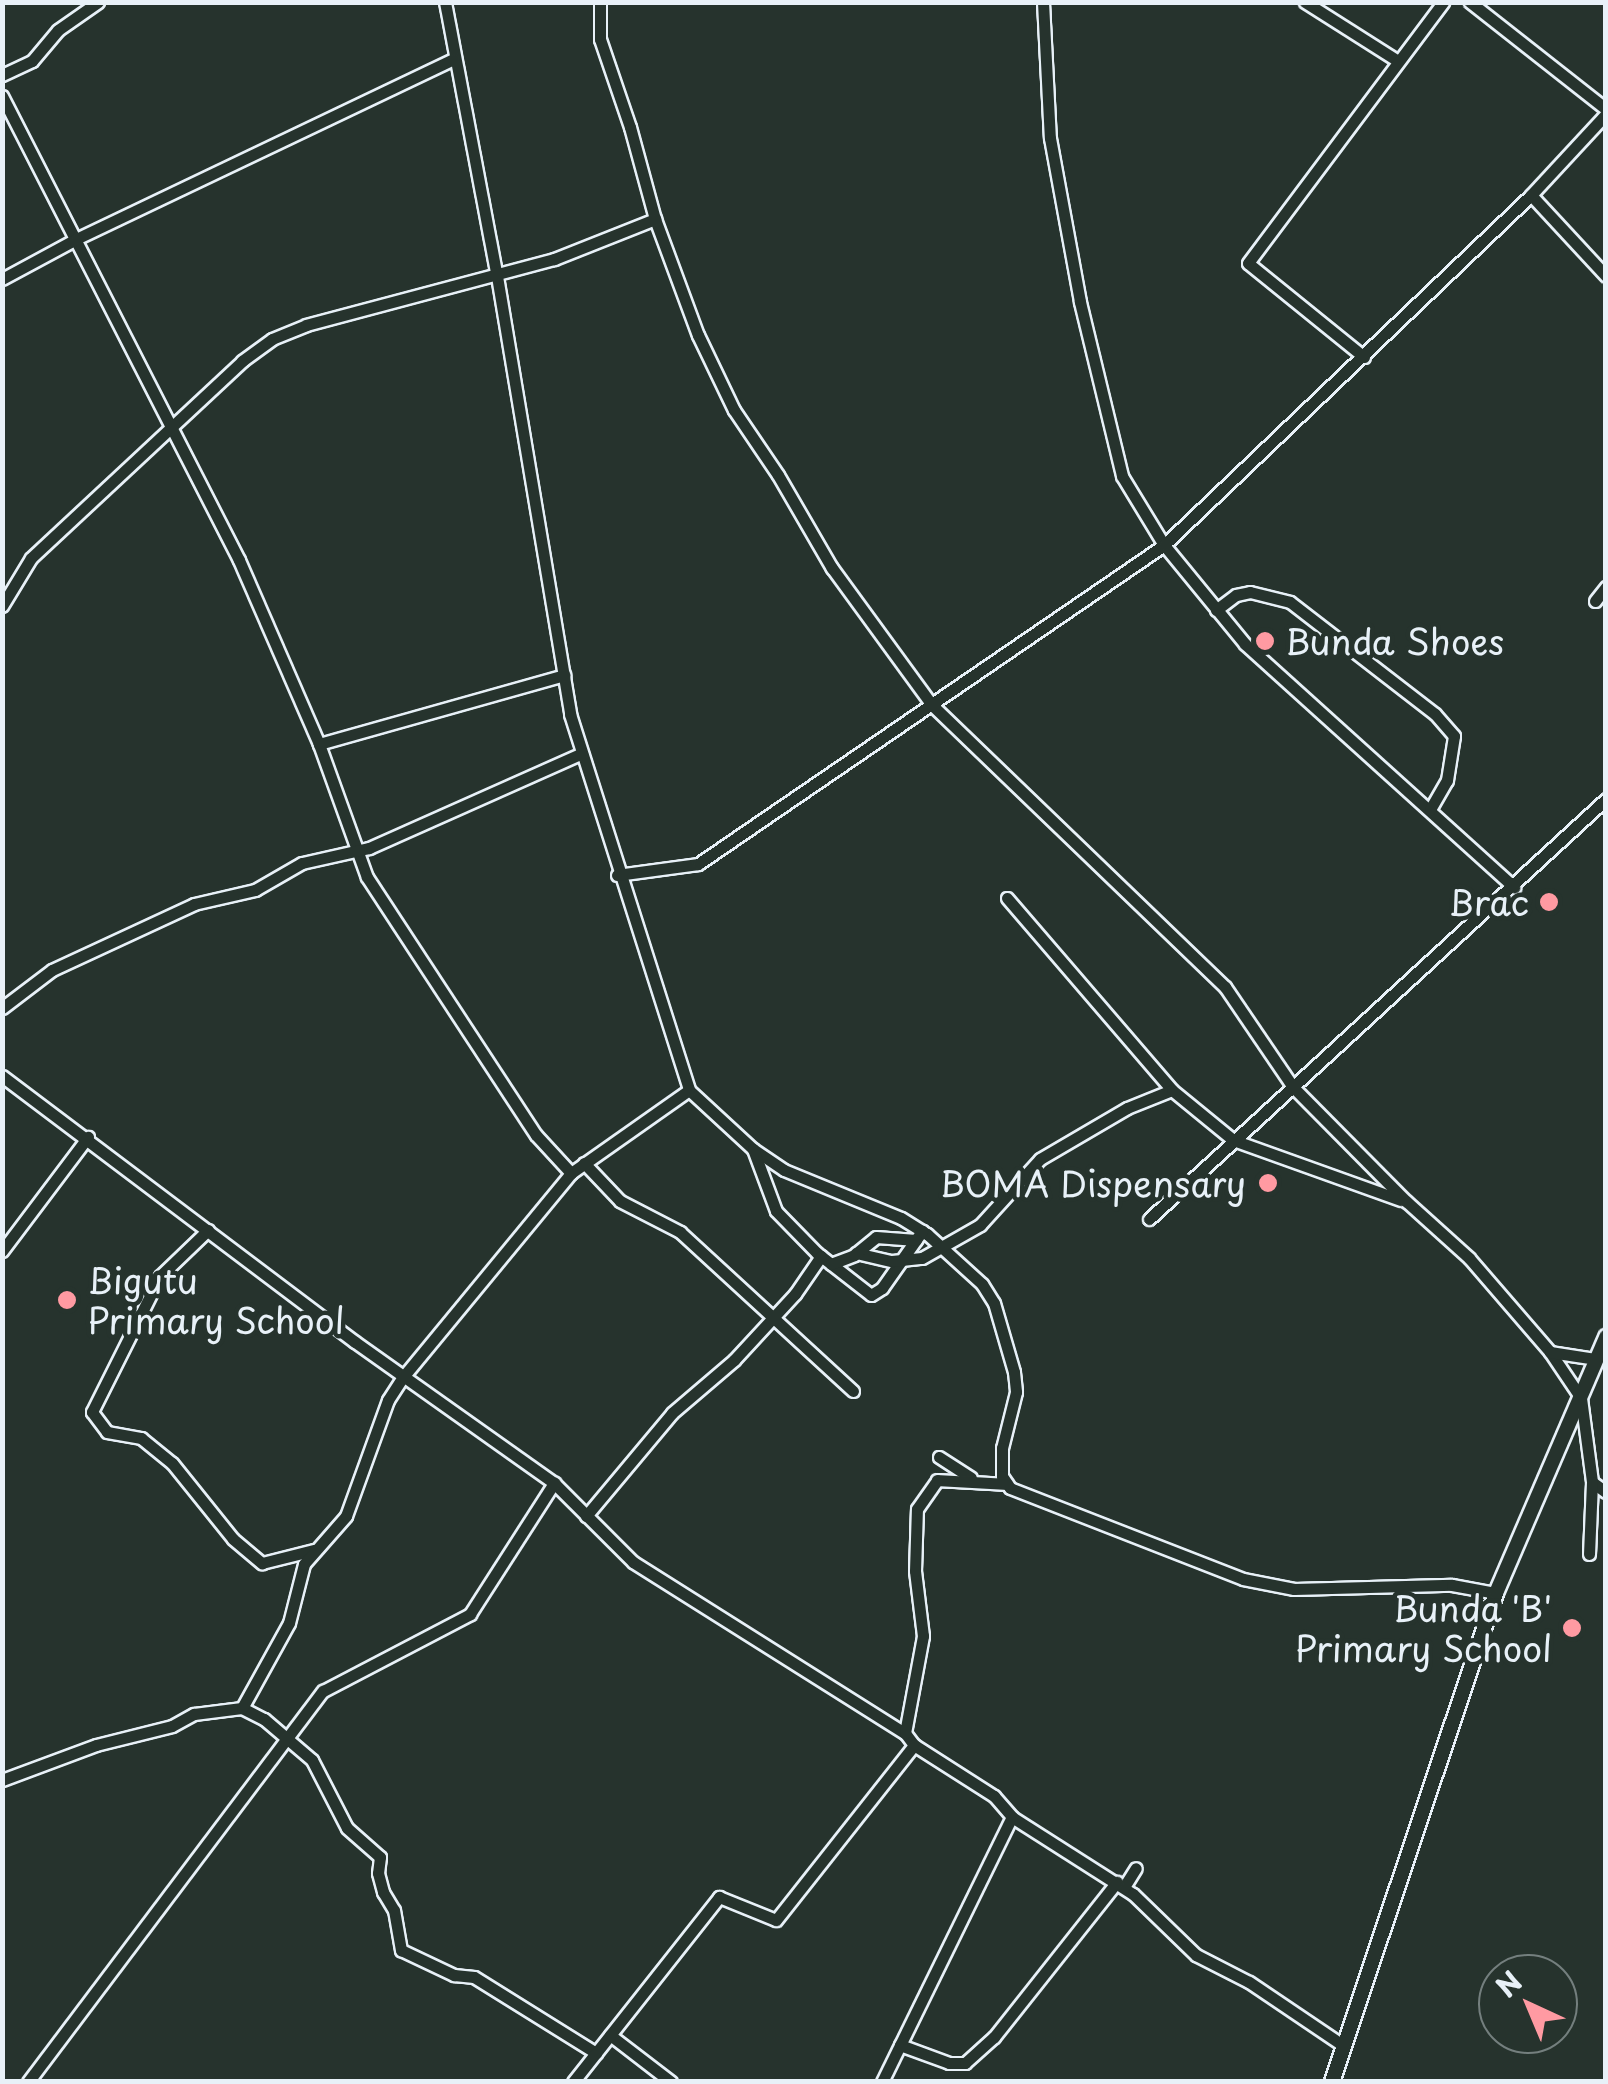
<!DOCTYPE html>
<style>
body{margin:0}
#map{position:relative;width:1608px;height:2084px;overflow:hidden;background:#26332d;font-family:"Playpen Sans",sans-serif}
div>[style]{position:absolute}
.roads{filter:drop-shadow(2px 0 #e8f1f8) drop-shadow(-2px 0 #e8f1f8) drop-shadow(0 2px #e8f1f8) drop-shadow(0 -2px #e8f1f8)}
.minor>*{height:11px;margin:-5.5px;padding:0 5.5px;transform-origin:5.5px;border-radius:5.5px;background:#26332d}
.major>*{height:14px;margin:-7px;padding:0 7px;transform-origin:7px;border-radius:7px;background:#26332d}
.dots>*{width:28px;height:28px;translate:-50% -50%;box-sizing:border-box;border:5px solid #26332d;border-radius:50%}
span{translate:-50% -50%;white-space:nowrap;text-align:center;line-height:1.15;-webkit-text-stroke:9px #26332d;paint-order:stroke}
.poi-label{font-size:35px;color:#e8f1f8}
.left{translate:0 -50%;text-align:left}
.right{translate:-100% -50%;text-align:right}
.frame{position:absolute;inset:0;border:5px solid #e8f1f8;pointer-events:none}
.north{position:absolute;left:1478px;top:1954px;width:100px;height:100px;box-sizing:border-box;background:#26332d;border:2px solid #747f7e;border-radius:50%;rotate:316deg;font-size:28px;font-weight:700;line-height:40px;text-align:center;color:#e8f1f8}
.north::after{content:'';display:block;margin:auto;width:35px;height:45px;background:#ff9aa2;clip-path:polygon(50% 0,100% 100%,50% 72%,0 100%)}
</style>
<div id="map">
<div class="roads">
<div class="minor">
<i style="left:445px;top:2px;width:279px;rotate:79.3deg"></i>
<i style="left:497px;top:276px;width:444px;rotate:80.5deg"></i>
<i style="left:570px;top:714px;width:394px;rotate:72.4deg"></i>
<i style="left:689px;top:1090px;width:87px;rotate:42.7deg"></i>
<i style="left:753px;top:1149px;width:37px;rotate:34deg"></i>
<i style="left:784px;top:1170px;width:126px;rotate:22.3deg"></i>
<i style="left:901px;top:1218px;width:31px;rotate:32deg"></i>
<i style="left:927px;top:1234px;width:74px;rotate:42.3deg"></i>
<i style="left:982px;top:1284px;width:22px;rotate:58deg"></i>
<i style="left:994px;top:1303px;width:72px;rotate:73.8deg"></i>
<i style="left:1014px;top:1372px;width:20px;rotate:84deg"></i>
<i style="left:1016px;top:1392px;width:58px;rotate:104deg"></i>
<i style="left:1002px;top:1448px;width:28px;rotate:90deg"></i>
<i style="left:1002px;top:1476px;width:14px;rotate:56deg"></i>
<i style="left:1010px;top:1488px;width:250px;rotate:21.3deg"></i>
<i style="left:1243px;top:1579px;width:52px;rotate:11.1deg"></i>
<i style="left:1294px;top:1589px;width:158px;rotate:-1.5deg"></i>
<i style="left:1452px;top:1585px;width:45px;rotate:10.3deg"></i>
<i style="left:600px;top:2px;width:37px;rotate:90deg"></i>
<i style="left:600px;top:39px;width:93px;rotate:71.2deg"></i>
<i style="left:630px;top:127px;width:95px;rotate:74.8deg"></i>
<i style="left:655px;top:219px;width:124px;rotate:69.7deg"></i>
<i style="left:698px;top:335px;width:83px;rotate:64.4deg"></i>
<i style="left:734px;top:410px;width:78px;rotate:55.9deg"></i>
<i style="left:778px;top:475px;width:108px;rotate:59.9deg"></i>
<i style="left:832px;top:568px;width:170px;rotate:53.9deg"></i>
<i style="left:932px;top:705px;width:407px;rotate:43.9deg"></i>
<i style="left:1225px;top:987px;width:121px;rotate:55.8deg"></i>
<i style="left:1293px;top:1087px;width:161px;rotate:45.3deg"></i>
<i style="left:1406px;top:1201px;width:85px;rotate:42.1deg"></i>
<i style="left:1469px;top:1258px;width:124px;rotate:49.2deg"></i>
<i style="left:1550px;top:1352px;width:55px;rotate:56deg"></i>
<i style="left:1581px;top:1398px;width:85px;rotate:82.5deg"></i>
<i style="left:1592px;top:1482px;width:17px;rotate:36deg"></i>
<i style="left:1043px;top:2px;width:136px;rotate:87.1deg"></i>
<i style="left:1050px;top:138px;width:167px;rotate:79.6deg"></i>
<i style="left:1080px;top:302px;width:179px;rotate:76.4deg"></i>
<i style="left:1122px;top:476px;width:81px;rotate:58.7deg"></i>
<i style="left:1164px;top:545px;width:128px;rotate:50.7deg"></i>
<i style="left:1245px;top:644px;width:363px;rotate:42.1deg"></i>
<i style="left:1305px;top:2px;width:110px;rotate:32.4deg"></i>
<i style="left:1470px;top:2px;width:173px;rotate:38.2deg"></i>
<i style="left:2px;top:75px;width:33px;rotate:-25deg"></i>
<i style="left:32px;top:61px;width:40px;rotate:-50deg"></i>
<i style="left:58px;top:30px;width:49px;rotate:-35deg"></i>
<i style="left:2px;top:96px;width:521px;rotate:62.94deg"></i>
<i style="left:239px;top:560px;width:201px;rotate:66.5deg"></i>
<i style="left:319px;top:744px;width:141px;rotate:70.2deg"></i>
<i style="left:367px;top:877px;width:308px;rotate:56.8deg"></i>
<i style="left:536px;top:1135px;width:52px;rotate:47.4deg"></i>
<i style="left:1531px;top:195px;width:110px;rotate:47.2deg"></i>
<i style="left:2px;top:279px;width:84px;rotate:-28.4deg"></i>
<i style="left:76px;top:239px;width:418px;rotate:-25.5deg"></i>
<i style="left:1364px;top:357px;width:149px;rotate:-141deg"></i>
<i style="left:1248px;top:263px;width:326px;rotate:-53.2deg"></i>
<i style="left:1595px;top:601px;width:18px;rotate:-52deg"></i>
<i style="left:2px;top:606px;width:56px;rotate:-58.9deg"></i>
<i style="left:31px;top:558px;width:289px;rotate:-43deg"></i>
<i style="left:242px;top:361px;width:37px;rotate:-36deg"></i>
<i style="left:272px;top:339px;width:37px;rotate:-22deg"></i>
<i style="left:306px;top:325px;width:257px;rotate:-14.9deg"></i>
<i style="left:554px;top:259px;width:109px;rotate:-21.6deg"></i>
<i style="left:1216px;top:610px;width:25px;rotate:-37deg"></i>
<i style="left:1236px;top:595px;width:14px;rotate:-12deg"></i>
<i style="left:1250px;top:592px;width:41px;rotate:14deg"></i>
<i style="left:1290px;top:602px;width:183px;rotate:37.7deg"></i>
<i style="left:1435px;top:714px;width:29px;rotate:49deg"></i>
<i style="left:1454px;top:736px;width:45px;rotate:99deg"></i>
<i style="left:1447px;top:780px;width:34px;rotate:120deg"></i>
<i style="left:319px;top:744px;width:255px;rotate:-15.7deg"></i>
<i style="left:617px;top:875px;width:82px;rotate:-7.7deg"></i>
<i style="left:698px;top:864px;width:565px;rotate:-34.39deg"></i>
<i style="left:1164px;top:545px;width:507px;rotate:-43.64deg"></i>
<i style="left:1531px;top:195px;width:110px;rotate:-47.2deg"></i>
<i style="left:1007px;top:898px;width:253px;rotate:49.3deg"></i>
<i style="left:2px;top:1008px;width:63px;rotate:-37.2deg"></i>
<i style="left:52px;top:970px;width:157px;rotate:-24.9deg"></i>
<i style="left:194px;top:904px;width:63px;rotate:-12.9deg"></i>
<i style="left:255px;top:890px;width:54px;rotate:-29.9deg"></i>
<i style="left:302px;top:863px;width:69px;rotate:-12.6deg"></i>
<i style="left:369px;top:848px;width:233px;rotate:-24deg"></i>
<i style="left:2px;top:1076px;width:442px;rotate:37deg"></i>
<i style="left:355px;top:1342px;width:244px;rotate:35.3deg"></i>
<i style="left:554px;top:1483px;width:112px;rotate:45deg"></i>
<i style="left:633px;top:1562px;width:321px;rotate:32.2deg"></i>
<i style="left:905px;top:1733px;width:15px;rotate:53deg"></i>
<i style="left:914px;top:1745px;width:95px;rotate:32.5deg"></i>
<i style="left:994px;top:1796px;width:28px;rotate:49deg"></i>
<i style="left:1012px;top:1817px;width:143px;rotate:32.5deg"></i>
<i style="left:1133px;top:1894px;width:88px;rotate:44.1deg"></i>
<i style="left:1196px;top:1955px;width:59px;rotate:27deg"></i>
<i style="left:1249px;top:1982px;width:115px;rotate:34deg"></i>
<i style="left:753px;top:1149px;width:66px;rotate:69.6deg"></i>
<i style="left:776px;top:1211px;width:59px;rotate:45.7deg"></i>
<i style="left:817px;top:1253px;width:68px;rotate:37.9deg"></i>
<i style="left:871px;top:1295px;width:13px;rotate:-32deg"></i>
<i style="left:882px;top:1288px;width:70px;rotate:-54.9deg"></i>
<i style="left:584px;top:1163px;width:52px;rotate:46.5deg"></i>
<i style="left:620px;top:1201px;width:68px;rotate:27.3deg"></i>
<i style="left:680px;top:1232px;width:235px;rotate:42.6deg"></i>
<i style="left:1149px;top:1219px;width:621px;rotate:-42.58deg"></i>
<i style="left:208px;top:1230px;width:66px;rotate:136.2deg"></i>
<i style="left:160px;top:1276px;width:152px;rotate:116.6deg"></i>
<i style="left:92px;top:1412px;width:25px;rotate:53deg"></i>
<i style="left:107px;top:1432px;width:35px;rotate:10deg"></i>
<i style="left:141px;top:1438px;width:40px;rotate:39deg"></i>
<i style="left:172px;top:1463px;width:97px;rotate:51.2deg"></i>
<i style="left:233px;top:1539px;width:38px;rotate:40deg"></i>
<i style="left:262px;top:1563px;width:54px;rotate:-14deg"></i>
<i style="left:2px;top:1251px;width:143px;rotate:-53deg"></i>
<i style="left:856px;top:1253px;width:37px;rotate:13deg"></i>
<i style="left:892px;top:1261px;width:30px;rotate:-6deg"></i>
<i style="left:922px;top:1258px;width:67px;rotate:-29.6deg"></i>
<i style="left:980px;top:1225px;width:89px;rotate:-47.7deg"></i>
<i style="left:1040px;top:1159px;width:101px;rotate:-30.4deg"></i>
<i style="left:1127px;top:1108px;width:48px;rotate:-21.8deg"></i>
<i style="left:1172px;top:1090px;width:79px;rotate:39.3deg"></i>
<i style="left:1233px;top:1140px;width:178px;rotate:19.7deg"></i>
<i style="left:831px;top:1264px;width:25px;rotate:-21deg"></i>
<i style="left:854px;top:1255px;width:28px;rotate:-39deg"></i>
<i style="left:876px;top:1237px;width:40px;rotate:4.3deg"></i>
<i style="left:1550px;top:1352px;width:47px;rotate:8.7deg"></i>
<i style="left:939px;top:1457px;width:38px;rotate:33deg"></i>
<i style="left:586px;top:1516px;width:134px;rotate:-50.1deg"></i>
<i style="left:672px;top:1413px;width:82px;rotate:-40.5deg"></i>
<i style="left:734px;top:1360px;width:90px;rotate:-47.3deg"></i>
<i style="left:795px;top:1294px;width:46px;rotate:-55.6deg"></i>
<i style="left:1589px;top:1554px;width:72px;rotate:-87.6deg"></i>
<i style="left:242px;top:1708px;width:25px;rotate:27deg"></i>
<i style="left:264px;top:1719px;width:63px;rotate:40.5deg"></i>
<i style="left:312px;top:1760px;width:76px;rotate:62.8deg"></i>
<i style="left:347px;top:1828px;width:44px;rotate:41.3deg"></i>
<i style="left:380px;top:1857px;width:16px;rotate:97deg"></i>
<i style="left:378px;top:1873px;width:20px;rotate:75deg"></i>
<i style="left:383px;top:1892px;width:21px;rotate:59deg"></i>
<i style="left:394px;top:1910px;width:41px;rotate:80.1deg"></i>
<i style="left:401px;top:1950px;width:59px;rotate:25.3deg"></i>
<i style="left:454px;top:1975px;width:20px;rotate:6deg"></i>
<i style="left:474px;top:1977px;width:144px;rotate:31.9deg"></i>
<i style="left:905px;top:1733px;width:99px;rotate:-79.5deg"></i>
<i style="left:923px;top:1636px;width:65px;rotate:-97deg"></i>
<i style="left:915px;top:1571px;width:62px;rotate:-88.2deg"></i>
<i style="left:917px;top:1509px;width:35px;rotate:-55deg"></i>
<i style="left:937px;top:1480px;width:70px;rotate:3.3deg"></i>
<i style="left:2px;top:1780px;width:100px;rotate:-20.4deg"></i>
<i style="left:96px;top:1745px;width:78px;rotate:-14deg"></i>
<i style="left:172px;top:1726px;width:25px;rotate:-29deg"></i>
<i style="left:194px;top:1714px;width:48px;rotate:-7.1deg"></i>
<i style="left:242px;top:1708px;width:97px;rotate:-61.1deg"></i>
<i style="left:289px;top:1623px;width:61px;rotate:-75.7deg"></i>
<i style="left:304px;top:1564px;width:64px;rotate:-48.8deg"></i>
<i style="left:346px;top:1516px;width:123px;rotate:-70.1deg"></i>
<i style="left:388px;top:1400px;width:27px;rotate:-57deg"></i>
<i style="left:403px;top:1377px;width:264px;rotate:-50.5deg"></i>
<i style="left:571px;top:1173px;width:144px;rotate:-35.1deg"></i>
<i style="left:1124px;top:1887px;width:22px;rotate:-58deg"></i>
<i style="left:610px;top:2035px;width:77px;rotate:37.6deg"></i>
<i style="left:900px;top:2045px;width:52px;rotate:20.2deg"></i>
<i style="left:949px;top:2063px;width:16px"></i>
<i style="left:965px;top:2063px;width:39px;rotate:-42deg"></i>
<i style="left:994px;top:2037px;width:198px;rotate:-51.6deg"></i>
<i style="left:28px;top:2082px;width:490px;rotate:-53deg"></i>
<i style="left:323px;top:1691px;width:166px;rotate:-27.6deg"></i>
<i style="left:470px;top:1614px;width:156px;rotate:-57.3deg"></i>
<i style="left:573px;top:2082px;width:236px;rotate:-51.7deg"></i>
<i style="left:719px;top:1897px;width:61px;rotate:22deg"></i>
<i style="left:776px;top:1920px;width:223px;rotate:-51.7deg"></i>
<i style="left:882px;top:2082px;width:295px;rotate:-63.9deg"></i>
</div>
<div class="major">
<i style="left:1332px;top:2082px;width:516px;rotate:-71.46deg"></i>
<i style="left:1496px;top:1593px;width:279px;rotate:-66.7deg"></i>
</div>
</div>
<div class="dots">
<i style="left:1265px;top:641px;background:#ff9aa2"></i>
<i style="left:1549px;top:902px;background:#ff9aa2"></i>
<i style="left:1268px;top:1183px;background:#ff9aa2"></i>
<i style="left:67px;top:1300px;background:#ff9aa2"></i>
<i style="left:1572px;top:1628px;background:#ff9aa2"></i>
</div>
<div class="poi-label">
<span class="left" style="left:1285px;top:641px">Bunda Shoes</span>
<span class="right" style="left:1529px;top:902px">Brac</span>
<span class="right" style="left:1246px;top:1183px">BOMA Dispensary</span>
<span class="left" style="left:87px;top:1300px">Bigutu<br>Primary School</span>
<span class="right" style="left:1552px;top:1628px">Bunda 'B'<br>Primary School</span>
</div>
<div class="frame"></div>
<div class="north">N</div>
</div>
